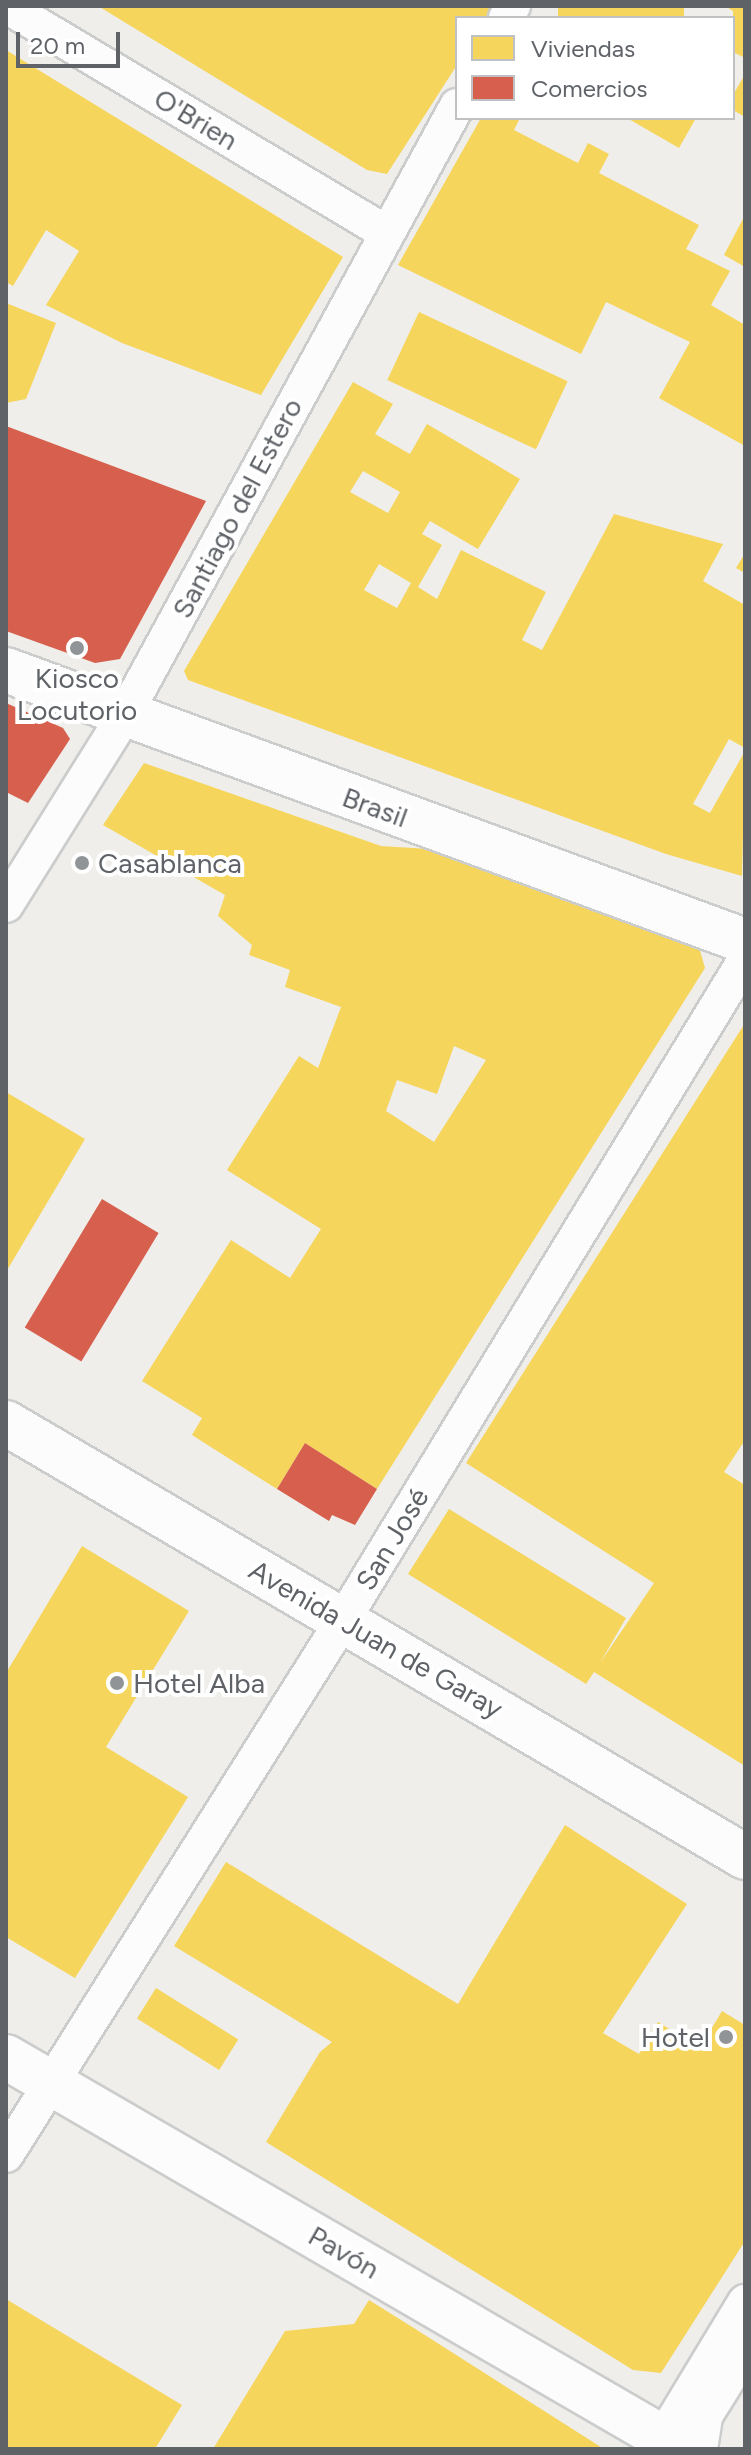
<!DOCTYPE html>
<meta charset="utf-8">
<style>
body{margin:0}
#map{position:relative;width:751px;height:2455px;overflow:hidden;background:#efeeea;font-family:Figtree,sans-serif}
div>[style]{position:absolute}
.homes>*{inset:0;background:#f6d55c;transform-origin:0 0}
.shops>*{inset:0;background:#d6604d;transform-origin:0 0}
.roads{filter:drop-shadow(2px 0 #cbcccc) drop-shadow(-2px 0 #cbcccc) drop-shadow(0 2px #cbcccc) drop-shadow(0 -2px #cbcccc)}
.street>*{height:34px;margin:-17px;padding:0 17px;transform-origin:17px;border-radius:17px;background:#fdfcfc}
.secondary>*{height:44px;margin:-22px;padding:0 22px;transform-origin:22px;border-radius:22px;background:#fdfcfc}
.dots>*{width:22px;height:22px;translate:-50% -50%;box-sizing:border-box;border:4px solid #fff;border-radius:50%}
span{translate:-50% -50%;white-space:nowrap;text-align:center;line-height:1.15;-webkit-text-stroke:8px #fff;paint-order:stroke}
.street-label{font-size:28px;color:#5f6368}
.poi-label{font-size:28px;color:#5f6368}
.left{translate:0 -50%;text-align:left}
.right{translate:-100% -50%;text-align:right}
.frame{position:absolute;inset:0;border:8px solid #5f6368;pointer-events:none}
.legend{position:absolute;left:455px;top:16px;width:280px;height:104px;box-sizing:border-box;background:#fff;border:2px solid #bfc1c3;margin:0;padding:10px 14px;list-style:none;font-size:24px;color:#5f6368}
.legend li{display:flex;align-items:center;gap:16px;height:40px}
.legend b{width:40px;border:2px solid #bfc1c3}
.scale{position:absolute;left:16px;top:32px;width:104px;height:36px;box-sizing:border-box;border:4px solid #5f6368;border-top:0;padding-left:10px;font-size:24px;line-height:28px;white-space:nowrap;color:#5f6368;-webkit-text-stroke:6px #fff;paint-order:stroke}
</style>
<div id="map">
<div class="homes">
<i style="clip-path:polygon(98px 6px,492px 6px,485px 18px,457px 18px,457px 65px,387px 174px,367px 170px)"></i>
<i style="left:558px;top:6px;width:126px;height:14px"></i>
<i style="clip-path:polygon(725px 6px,745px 6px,745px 58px,733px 52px,733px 11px)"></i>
<i style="clip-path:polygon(6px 50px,343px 257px,261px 395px,122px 343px,46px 305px,79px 251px,46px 230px,13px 286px,6px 282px)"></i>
<i style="clip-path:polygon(745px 74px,745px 117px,733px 110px,733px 95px)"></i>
<i style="clip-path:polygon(481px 118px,520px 118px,514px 130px,578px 163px,588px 143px,609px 154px,599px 173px,699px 225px,686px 249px,730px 271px,711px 305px,745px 325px,745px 446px,659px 398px,690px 342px,606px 302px,581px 354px,398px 265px)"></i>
<i style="clip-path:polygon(627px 118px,696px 118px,679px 148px)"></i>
<i style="clip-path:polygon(745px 215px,745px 267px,724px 255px)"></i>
<i style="clip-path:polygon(6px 303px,56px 323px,26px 399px,6px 403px)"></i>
<i style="left:419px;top:312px;width:164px;height:75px;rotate:25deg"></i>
<i style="clip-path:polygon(evenodd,353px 382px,393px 404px,375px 434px,410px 454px,427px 424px,520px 479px,478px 549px,430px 521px,422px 534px,442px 545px,418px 587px,437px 599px,461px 550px,546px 592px,522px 640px,542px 650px,614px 514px,723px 544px,703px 581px,745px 605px,745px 748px,729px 739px,693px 804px,710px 813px,745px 751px,742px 876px,666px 854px,188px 680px,184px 671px,353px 382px,363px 471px,400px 492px,388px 513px,350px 492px,363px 471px,353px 382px,379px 564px,411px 583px,397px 608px,364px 590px,379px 564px)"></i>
<i style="clip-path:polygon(745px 553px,745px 573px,736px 568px)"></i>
<i style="clip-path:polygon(evenodd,144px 763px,381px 846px,429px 849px,699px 947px,705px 968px,377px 1489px,305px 1443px,277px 1489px,192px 1435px,202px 1418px,142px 1381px,231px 1240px,290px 1278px,321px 1229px,227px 1170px,299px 1056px,318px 1068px,341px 1007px,285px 987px,290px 970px,249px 955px,252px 945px,218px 916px,225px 895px,103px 825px,144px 763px,454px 1046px,486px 1060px,434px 1142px,386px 1111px,397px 1080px,437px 1094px,454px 1046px)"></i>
<i style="clip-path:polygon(745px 1023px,745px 1440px,724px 1472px,745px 1485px,745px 1766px,594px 1672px,586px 1684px,408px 1574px,449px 1509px,626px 1618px,600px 1663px,654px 1583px,466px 1463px)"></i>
<i style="clip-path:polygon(6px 1092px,85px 1139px,6px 1272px)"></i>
<i style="clip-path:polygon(82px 1546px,189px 1611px,106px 1747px,188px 1797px,75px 1978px,6px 1937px,6px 1673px)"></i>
<i style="clip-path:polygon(565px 1825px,687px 1904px,603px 2033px,639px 2054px,658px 2022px,700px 2048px,722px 2011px,745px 2025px,745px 2241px,661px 2373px,633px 2370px,266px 2142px,320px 2052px,332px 2042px,174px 1946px,226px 1862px,458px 2004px)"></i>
<i style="left:156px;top:1988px;width:97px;height:36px;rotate:32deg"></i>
<i style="clip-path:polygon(6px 2299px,182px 2405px,155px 2449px,6px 2449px)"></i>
<i style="clip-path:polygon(369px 2300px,417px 2330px,604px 2449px,213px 2449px,285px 2331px,354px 2324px)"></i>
</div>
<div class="shops">
<i style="clip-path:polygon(6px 426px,206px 501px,120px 659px,95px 663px,6px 631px)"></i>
<i style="clip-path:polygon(6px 703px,63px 728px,70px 739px,28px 803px,6px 792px)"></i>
<i style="left:102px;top:1199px;width:66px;height:150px;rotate:31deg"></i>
<i style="clip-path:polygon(305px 1443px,377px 1489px,355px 1525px,332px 1515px,329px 1521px,277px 1489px)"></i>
</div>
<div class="roads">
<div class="street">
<i style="left:6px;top:6px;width:443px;rotate:30.8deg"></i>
<i style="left:506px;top:18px;width:14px;rotate:-60deg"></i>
<i style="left:6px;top:905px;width:223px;rotate:-58deg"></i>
<i style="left:124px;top:716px;width:695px;rotate:-61.37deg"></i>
<i style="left:6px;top:2155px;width:632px;rotate:-57.79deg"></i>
<i style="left:343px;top:1620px;width:773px;rotate:-58.65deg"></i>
<i style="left:656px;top:2449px;width:172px;rotate:-58.8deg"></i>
<i style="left:700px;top:2449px;width:33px;rotate:-81deg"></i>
<i style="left:705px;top:2416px;width:75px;rotate:-58deg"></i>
</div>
<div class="secondary">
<i style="left:6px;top:670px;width:787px;rotate:20.14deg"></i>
<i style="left:6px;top:1423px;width:857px;rotate:30.42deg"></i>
<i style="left:6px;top:2057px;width:781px;rotate:30.11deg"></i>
</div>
</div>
<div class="dots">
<i style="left:77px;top:648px;background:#919496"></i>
<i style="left:82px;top:863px;background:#919496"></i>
<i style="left:117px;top:1683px;background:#919496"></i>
<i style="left:726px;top:2037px;background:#919496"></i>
</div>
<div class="street-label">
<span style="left:196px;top:119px;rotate:31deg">O'Brien</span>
<span style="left:237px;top:508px;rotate:-62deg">Santiago del Estero</span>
<span style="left:375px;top:807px;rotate:20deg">Brasil</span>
<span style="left:392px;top:1539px;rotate:-59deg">San José</span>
<span style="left:376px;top:1639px;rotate:30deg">Avenida Juan de Garay</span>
<span style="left:344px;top:2252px;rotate:30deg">Pavón</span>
</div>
<div class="poi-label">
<span style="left:77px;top:694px">Kiosco<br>Locutorio</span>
<span class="left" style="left:98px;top:863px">Casablanca</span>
<span class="left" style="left:133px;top:1683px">Hotel Alba</span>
<span class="right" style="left:710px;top:2037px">Hotel</span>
</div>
<div class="frame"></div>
<ul class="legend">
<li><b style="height:22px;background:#f6d55c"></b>Viviendas</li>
<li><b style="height:22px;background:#d6604d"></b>Comercios</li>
</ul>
<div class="scale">20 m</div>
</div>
